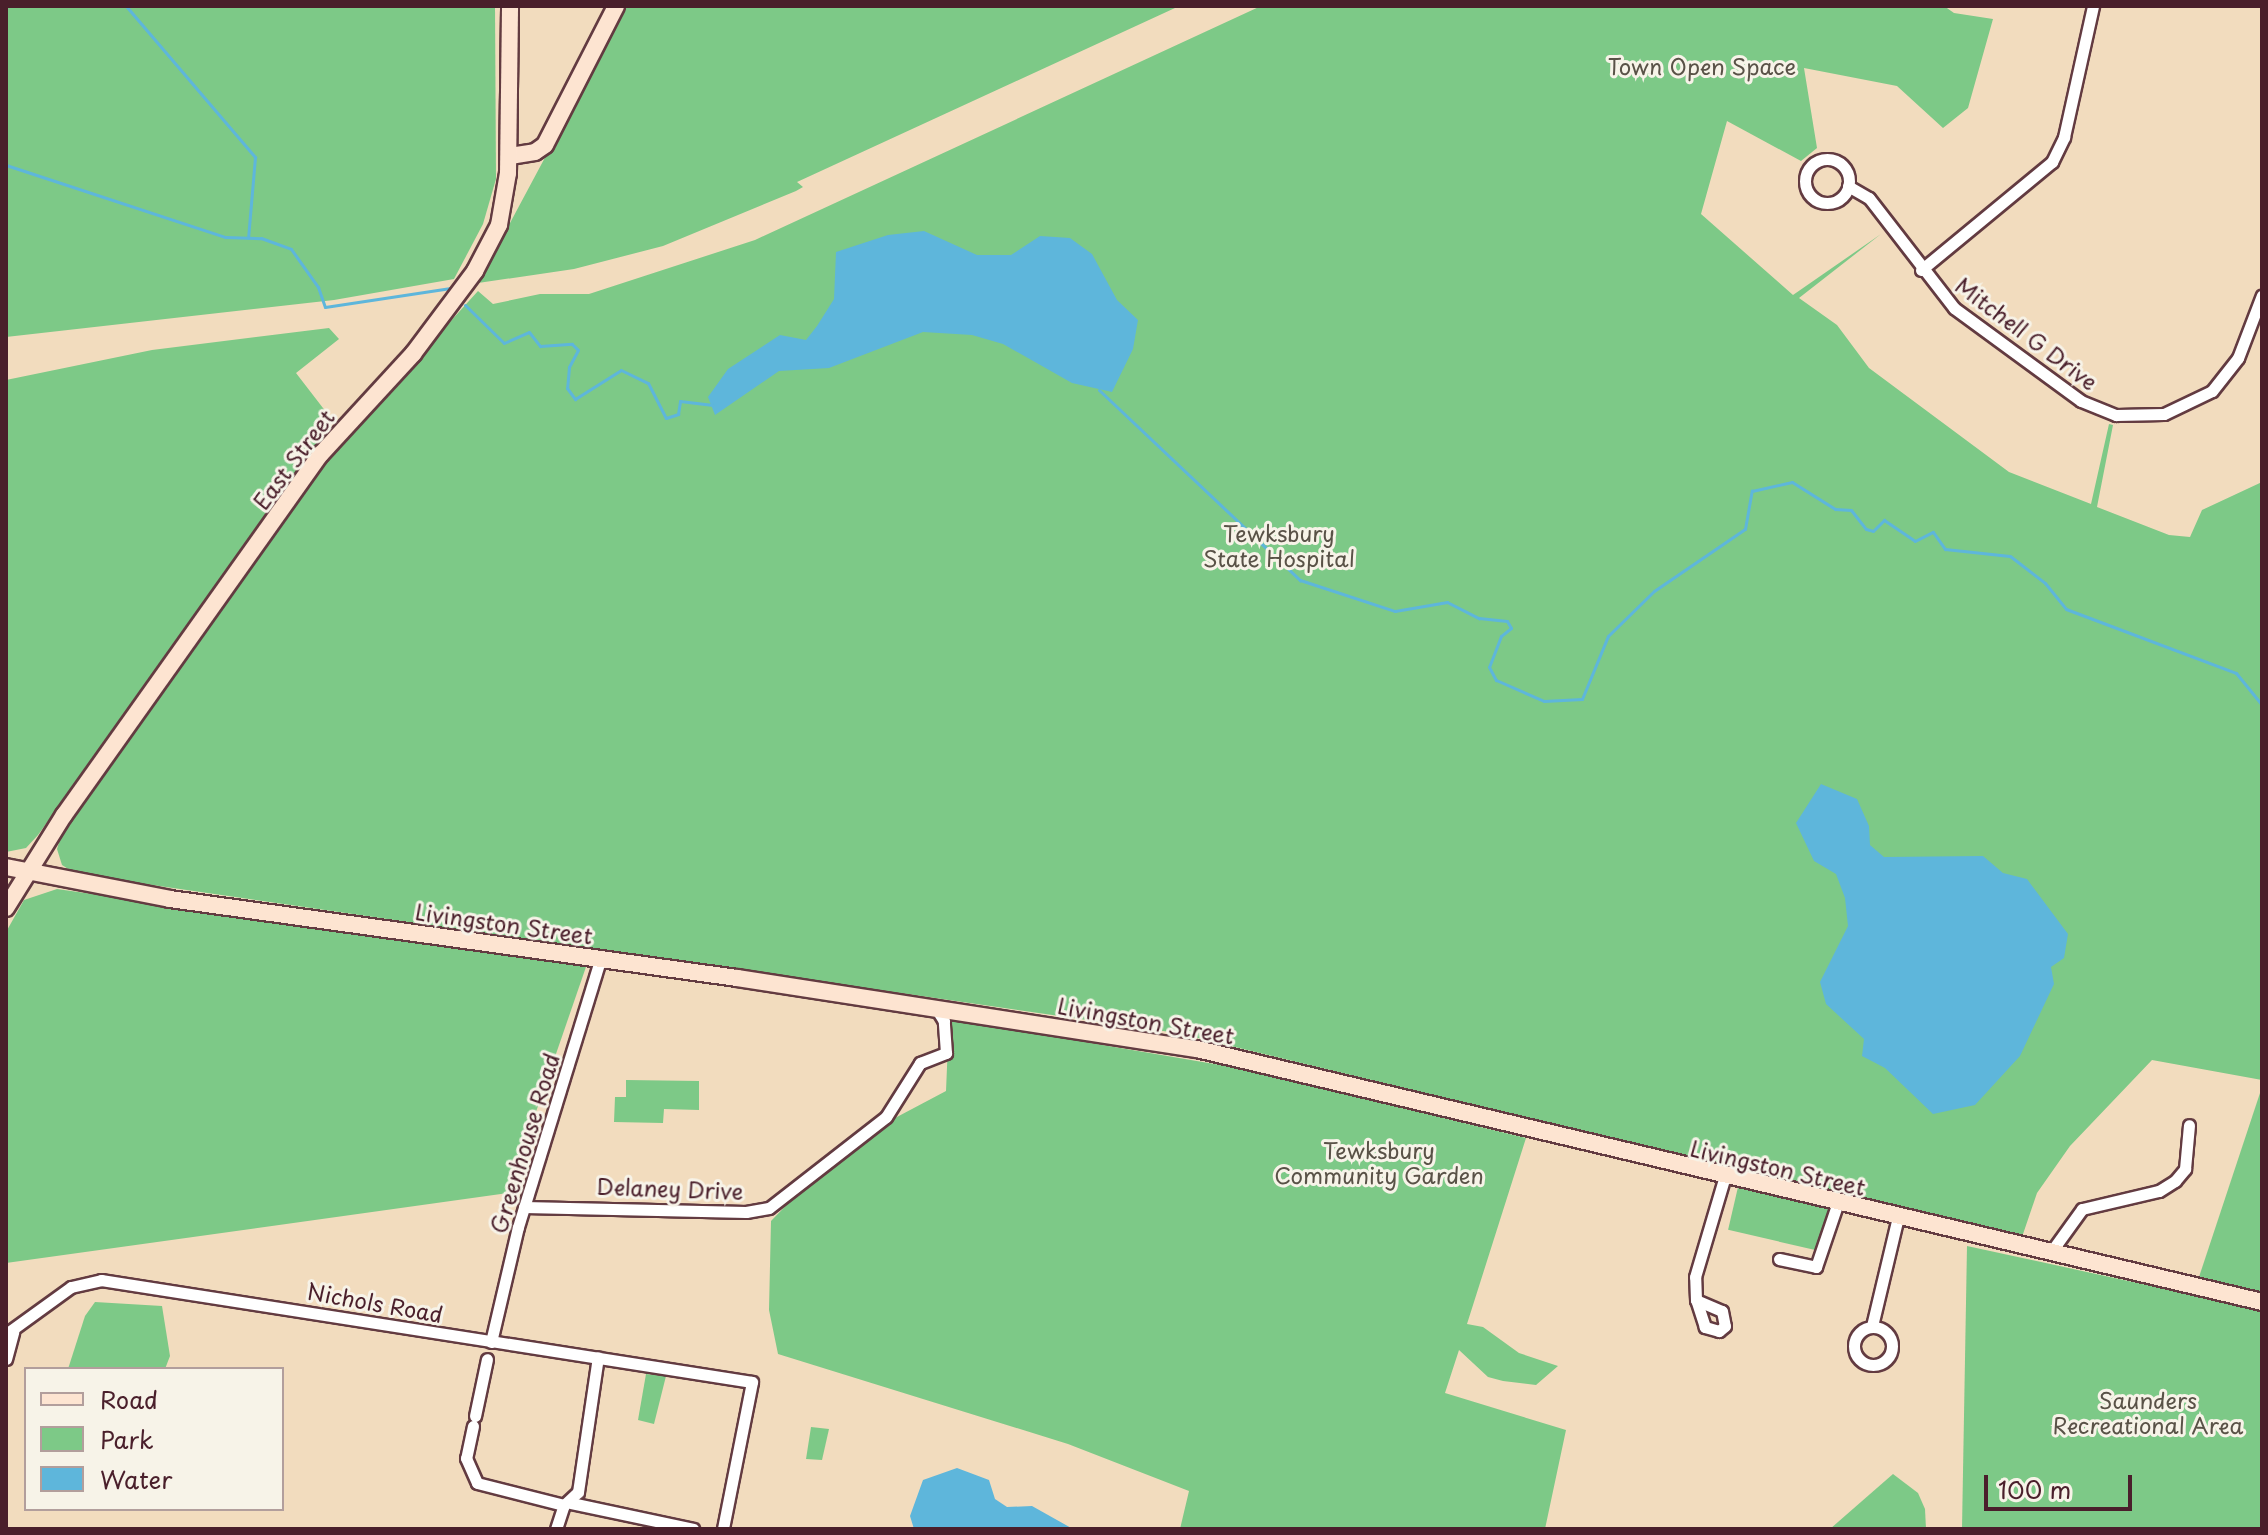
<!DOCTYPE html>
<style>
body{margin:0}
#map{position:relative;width:2268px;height:1535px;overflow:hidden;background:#f2dcbe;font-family:"Playpen Sans",sans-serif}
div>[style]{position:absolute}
.green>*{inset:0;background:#7dc987;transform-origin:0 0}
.water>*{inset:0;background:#5eb6db}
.stream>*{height:3px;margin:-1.5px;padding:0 1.5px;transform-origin:1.5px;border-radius:1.5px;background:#5eb6db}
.roads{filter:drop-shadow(2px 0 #633b41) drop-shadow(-2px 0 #633b41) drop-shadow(0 2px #633b41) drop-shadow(0 -2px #633b41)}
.street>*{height:11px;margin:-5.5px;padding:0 5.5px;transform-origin:5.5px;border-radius:5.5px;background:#fff}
.street>.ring{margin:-5.5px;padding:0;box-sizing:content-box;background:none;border:11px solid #fff;border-radius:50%}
.secondary>*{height:16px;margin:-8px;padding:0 8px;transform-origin:8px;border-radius:8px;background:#fde4d1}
span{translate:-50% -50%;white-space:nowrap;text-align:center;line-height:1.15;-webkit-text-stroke:6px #f7f3e8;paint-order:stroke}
.park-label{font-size:22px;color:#595247}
.street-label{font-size:22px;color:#4a1f2b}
.frame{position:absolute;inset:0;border:8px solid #4a1f2b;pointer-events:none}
.legend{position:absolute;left:24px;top:1367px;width:260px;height:144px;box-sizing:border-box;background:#f7f3e8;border:2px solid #b29e9c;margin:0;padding:10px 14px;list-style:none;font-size:24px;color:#4a1f2b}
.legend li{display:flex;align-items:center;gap:16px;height:40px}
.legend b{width:40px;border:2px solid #b29e9c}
.scale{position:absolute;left:1984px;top:1475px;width:148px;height:36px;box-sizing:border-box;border:4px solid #4a1f2b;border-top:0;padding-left:10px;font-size:24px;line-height:28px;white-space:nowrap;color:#4a1f2b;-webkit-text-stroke:6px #f7f3e8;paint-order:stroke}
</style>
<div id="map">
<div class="green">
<i style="clip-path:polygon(6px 6px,495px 6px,496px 179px,483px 224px,454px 279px,334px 300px,6px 337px)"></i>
<i style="clip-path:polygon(626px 6px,1174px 6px,1175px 8px,797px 182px,803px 187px,796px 191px,663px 246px,574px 269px,478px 283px)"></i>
<i style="clip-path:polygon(1261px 6px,1944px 6px,1954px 13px,1993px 19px,1968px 108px,1943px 128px,1897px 86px,1804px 68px,1817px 148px,1801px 161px,1727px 121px,1701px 214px,1793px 295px,1881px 234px,1799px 298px,1837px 325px,1869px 368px,2009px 472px,2091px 504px,2109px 424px,2113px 425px,2097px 507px,2169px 535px,2190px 537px,2202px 510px,2262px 482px,2262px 1080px,2152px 1060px,2070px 1146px,2037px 1193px,2022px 1237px,1177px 1033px,76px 874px,62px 865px,57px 849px,61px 836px,255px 558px,332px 452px,478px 291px,493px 304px,540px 294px,589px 294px,755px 240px)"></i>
<i style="clip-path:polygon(329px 328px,339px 339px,296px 373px,333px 421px,38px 835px,26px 848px,6px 852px,6px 380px,152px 350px)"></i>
<i style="clip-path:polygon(57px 889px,587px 964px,508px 1193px,6px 1263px,6px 932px,24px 900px)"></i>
<i style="clip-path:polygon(949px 1019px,1232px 1067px,1526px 1138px,1467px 1324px,1483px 1327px,1519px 1353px,1558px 1366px,1536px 1385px,1503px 1381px,1488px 1377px,1459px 1350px,1445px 1393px,1566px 1430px,1545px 1529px,1180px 1529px,1189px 1491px,1068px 1444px,778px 1354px,769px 1310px,771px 1221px,806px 1185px,895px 1118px,946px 1091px)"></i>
<i style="clip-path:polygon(626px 1080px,699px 1081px,699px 1110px,664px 1109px,663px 1123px,614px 1122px,615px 1097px,626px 1097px)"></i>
<i style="clip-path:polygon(2262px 1087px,2262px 1293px,2199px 1277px)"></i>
<i style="left:1738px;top:1187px;width:95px;height:44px;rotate:13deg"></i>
<i style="clip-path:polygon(1967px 1246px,2262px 1310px,2262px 1529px,1962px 1529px)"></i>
<i style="clip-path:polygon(95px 1302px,162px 1306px,170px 1356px,165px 1369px,68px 1369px,85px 1316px)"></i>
<i style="clip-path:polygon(646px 1374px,666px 1376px,654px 1424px,638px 1420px)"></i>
<i style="clip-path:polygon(811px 1427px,829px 1429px,822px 1460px,806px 1459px)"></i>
<i style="clip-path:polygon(1893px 1474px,1918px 1493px,1925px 1509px,1926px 1529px,1830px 1529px)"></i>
</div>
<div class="water">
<i style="clip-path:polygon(924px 231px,977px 255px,1011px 255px,1040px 236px,1070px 238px,1092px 254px,1117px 300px,1138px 320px,1133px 349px,1112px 392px,1072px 383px,1003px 344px,972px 335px,923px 332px,829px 368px,779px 371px,715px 415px,708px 397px,728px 369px,780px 335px,806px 340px,817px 326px,834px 299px,836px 252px,888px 235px)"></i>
<i style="clip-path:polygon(1821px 784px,1857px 799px,1869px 826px,1870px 845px,1884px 857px,1983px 856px,2003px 873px,2027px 879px,2068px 934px,2064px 958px,2051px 967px,2054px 984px,2020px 1056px,1975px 1105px,1933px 1114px,1885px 1068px,1862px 1056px,1864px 1039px,1826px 1004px,1820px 982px,1848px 926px,1845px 898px,1836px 874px,1814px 861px,1796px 823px)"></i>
<i style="clip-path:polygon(957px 1468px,989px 1480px,995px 1499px,1007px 1507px,1032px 1506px,1073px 1529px,914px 1529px,910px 1516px,923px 1480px)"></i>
</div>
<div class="stream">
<i style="left:126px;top:6px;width:199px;rotate:49.5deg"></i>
<i style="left:255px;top:157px;width:81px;rotate:94.9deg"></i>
<i style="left:6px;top:165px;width:231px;rotate:18.2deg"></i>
<i style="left:225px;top:237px;width:36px;rotate:2deg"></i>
<i style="left:261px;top:238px;width:32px;rotate:20deg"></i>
<i style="left:291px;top:249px;width:47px;rotate:54.6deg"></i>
<i style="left:318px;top:287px;width:21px;rotate:71deg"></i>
<i style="left:325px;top:307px;width:127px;rotate:-8.6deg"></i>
<i style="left:465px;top:305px;width:54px;rotate:44.3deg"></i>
<i style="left:504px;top:343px;width:27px;rotate:-24deg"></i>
<i style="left:529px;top:332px;width:18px;rotate:52deg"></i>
<i style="left:540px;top:346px;width:32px;rotate:-4deg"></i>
<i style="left:572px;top:344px;width:8px;rotate:45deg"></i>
<i style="left:578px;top:350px;width:19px;rotate:118deg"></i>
<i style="left:569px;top:367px;width:21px;rotate:95deg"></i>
<i style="left:567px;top:388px;width:14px;rotate:54deg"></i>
<i style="left:575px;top:399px;width:54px;rotate:-32.2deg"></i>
<i style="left:621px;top:370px;width:30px;rotate:26deg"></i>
<i style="left:648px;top:383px;width:39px;rotate:63deg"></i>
<i style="left:666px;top:418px;width:13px;rotate:-18deg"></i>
<i style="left:678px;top:414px;width:13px;rotate:-81deg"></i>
<i style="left:680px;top:401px;width:33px;rotate:7deg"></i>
<i style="left:1099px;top:390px;width:277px;rotate:43.4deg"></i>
<i style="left:1300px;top:580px;width:100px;rotate:18.1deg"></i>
<i style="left:1395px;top:611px;width:53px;rotate:-9.8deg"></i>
<i style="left:1447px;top:602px;width:36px;rotate:27deg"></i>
<i style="left:1479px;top:618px;width:28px;rotate:6deg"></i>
<i style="left:1507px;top:621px;width:8px;rotate:60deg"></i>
<i style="left:1511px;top:628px;width:13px;rotate:141deg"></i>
<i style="left:1501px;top:636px;width:33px;rotate:111deg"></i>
<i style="left:1489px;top:667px;width:15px;rotate:62deg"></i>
<i style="left:1496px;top:680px;width:52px;rotate:23.6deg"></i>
<i style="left:1544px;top:701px;width:38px;rotate:-3deg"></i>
<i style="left:1582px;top:699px;width:68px;rotate:-67.6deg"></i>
<i style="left:1608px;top:636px;width:64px;rotate:-44.4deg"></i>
<i style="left:1654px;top:591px;width:110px;rotate:-34.3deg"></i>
<i style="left:1745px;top:529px;width:39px;rotate:-80deg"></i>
<i style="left:1752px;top:491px;width:41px;rotate:-12.7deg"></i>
<i style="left:1792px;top:482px;width:51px;rotate:32.1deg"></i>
<i style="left:1835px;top:509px;width:16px;rotate:4deg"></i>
<i style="left:1851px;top:510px;width:24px;rotate:52deg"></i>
<i style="left:1866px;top:529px;width:7px;rotate:16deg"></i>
<i style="left:1873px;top:531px;width:16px;rotate:-45deg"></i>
<i style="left:1884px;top:520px;width:37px;rotate:34deg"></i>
<i style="left:1915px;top:541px;width:20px;rotate:-27deg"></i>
<i style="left:1933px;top:532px;width:21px;rotate:55deg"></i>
<i style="left:1945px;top:549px;width:65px;rotate:6.1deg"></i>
<i style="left:2010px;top:556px;width:44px;rotate:37.6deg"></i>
<i style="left:2045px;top:583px;width:33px;rotate:51deg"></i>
<i style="left:2066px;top:609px;width:182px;rotate:20.6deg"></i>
<i style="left:2236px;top:673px;width:41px;rotate:50.9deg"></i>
</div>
<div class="roads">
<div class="street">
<i class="ring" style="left:1805px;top:159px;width:33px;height:33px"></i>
<i style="left:1848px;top:186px;width:24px;rotate:30deg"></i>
<i style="left:1869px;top:198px;width:139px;rotate:52.3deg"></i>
<i style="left:1954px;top:308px;width:157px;rotate:36.2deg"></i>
<i style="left:2081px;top:401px;width:38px;rotate:22deg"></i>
<i style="left:2116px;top:415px;width:48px;rotate:-1.2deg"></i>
<i style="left:2164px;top:414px;width:53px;rotate:-25.6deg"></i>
<i style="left:2212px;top:391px;width:42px;rotate:-51.8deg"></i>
<i style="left:2238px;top:358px;width:67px;rotate:-69.1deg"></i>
<i style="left:1921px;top:270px;width:170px;rotate:-39.5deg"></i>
<i style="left:2052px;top:162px;width:28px;rotate:-64deg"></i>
<i style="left:2064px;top:137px;width:134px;rotate:-77.5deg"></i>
<i style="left:524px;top:1207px;width:222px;rotate:1.3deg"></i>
<i style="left:746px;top:1212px;width:23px;rotate:-10deg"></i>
<i style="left:769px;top:1208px;width:148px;rotate:-37.9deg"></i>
<i style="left:886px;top:1117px;width:64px;rotate:-57.8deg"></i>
<i style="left:920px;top:1063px;width:28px;rotate:-21deg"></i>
<i style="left:946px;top:1053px;width:32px;rotate:-94deg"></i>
<i style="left:944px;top:1021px;width:13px;rotate:-122deg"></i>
<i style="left:2051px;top:1252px;width:53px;rotate:-54.2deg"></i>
<i style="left:2082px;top:1209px;width:79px;rotate:-13.2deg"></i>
<i style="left:2159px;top:1191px;width:19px;rotate:-32deg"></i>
<i style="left:2175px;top:1181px;width:16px;rotate:-50deg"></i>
<i style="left:2185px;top:1169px;width:44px;rotate:-84.8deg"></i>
<i style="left:1779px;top:1259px;width:38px;rotate:12deg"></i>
<i style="left:1816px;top:1267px;width:69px;rotate:-71.3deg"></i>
<i style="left:1696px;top:1300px;width:28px;rotate:23deg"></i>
<i style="left:1722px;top:1311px;width:15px;rotate:79deg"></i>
<i style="left:1725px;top:1326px;width:8px;rotate:140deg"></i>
<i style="left:1719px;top:1331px;width:15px;rotate:-164deg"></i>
<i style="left:1705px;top:1327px;width:28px;rotate:-108deg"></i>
<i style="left:1696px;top:1300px;width:23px;rotate:-92deg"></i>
<i style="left:1695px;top:1277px;width:105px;rotate:-73.5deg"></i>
<i style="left:1872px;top:1326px;width:112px;rotate:-76.6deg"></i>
<i class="ring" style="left:1854px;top:1327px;width:27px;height:27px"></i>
<i style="left:6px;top:1334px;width:80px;rotate:-35.9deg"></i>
<i style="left:71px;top:1287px;width:31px;rotate:-13deg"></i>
<i style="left:101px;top:1280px;width:659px;rotate:8.9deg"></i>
<i style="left:752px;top:1382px;width:150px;rotate:101.2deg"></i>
<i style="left:491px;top:1342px;width:118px;rotate:-76.8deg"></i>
<i style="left:518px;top:1227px;width:282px;rotate:-72.9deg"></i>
<i style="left:6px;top:1359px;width:28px;rotate:-75deg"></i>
<i style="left:475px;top:1416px;width:58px;rotate:-78.1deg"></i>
<i style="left:473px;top:1426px;width:33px;rotate:102deg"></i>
<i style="left:466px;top:1458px;width:27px;rotate:66deg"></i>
<i style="left:477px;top:1483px;width:90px;rotate:14.2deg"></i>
<i style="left:571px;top:1503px;width:125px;rotate:12deg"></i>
<i style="left:556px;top:1529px;width:25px;rotate:-72deg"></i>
<i style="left:564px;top:1505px;width:19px;rotate:-43deg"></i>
<i style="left:578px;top:1492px;width:136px;rotate:-81.6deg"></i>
</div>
<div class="secondary">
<i style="left:510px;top:156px;width:25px;rotate:-9deg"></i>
<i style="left:535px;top:152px;width:12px;rotate:-35deg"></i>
<i style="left:545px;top:145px;width:156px;rotate:-62.9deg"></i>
<i style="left:6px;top:867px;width:167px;rotate:11deg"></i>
<i style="left:170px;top:899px;width:572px;rotate:7.93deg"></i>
<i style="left:737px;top:978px;width:465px;rotate:8.8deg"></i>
<i style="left:1197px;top:1049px;width:1095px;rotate:13.36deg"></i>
<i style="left:6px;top:908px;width:110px;rotate:-58.1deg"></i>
<i style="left:64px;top:815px;width:443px;rotate:-54.6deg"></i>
<i style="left:321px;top:454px;width:136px;rotate:-47.4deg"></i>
<i style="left:413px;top:354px;width:104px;rotate:-53.2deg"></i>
<i style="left:475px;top:271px;width:52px;rotate:-62.4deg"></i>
<i style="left:499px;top:225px;width:53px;rotate:-80.2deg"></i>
<i style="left:508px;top:173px;width:167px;rotate:-89.3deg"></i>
</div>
</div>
<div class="park-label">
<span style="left:1702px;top:66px">Town Open Space</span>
<span style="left:1279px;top:545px">Tewksbury<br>State Hospital</span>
<span style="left:1379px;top:1162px">Tewksbury<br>Community Garden</span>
<span style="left:2148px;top:1412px">Saunders<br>Recreational Area</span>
</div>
<div class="street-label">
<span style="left:2027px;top:333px;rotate:37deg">Mitchell G Drive</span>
<span style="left:293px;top:459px;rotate:-53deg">East Street</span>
<span style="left:504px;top:923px;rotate:8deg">Livingston Street</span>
<span style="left:1146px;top:1020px;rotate:10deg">Livingston Street</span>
<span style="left:524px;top:1143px;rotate:-73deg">Greenhouse Road</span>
<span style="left:1778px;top:1167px;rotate:13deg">Livingston Street</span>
<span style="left:670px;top:1188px;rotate:2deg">Delaney Drive</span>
<span style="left:375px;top:1302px;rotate:10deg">Nichols Road</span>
</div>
<div class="frame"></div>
<ul class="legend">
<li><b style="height:10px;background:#fde4d1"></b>Road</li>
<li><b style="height:22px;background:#7dc987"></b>Park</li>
<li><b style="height:22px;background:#5eb6db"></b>Water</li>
</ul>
<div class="scale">100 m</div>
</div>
